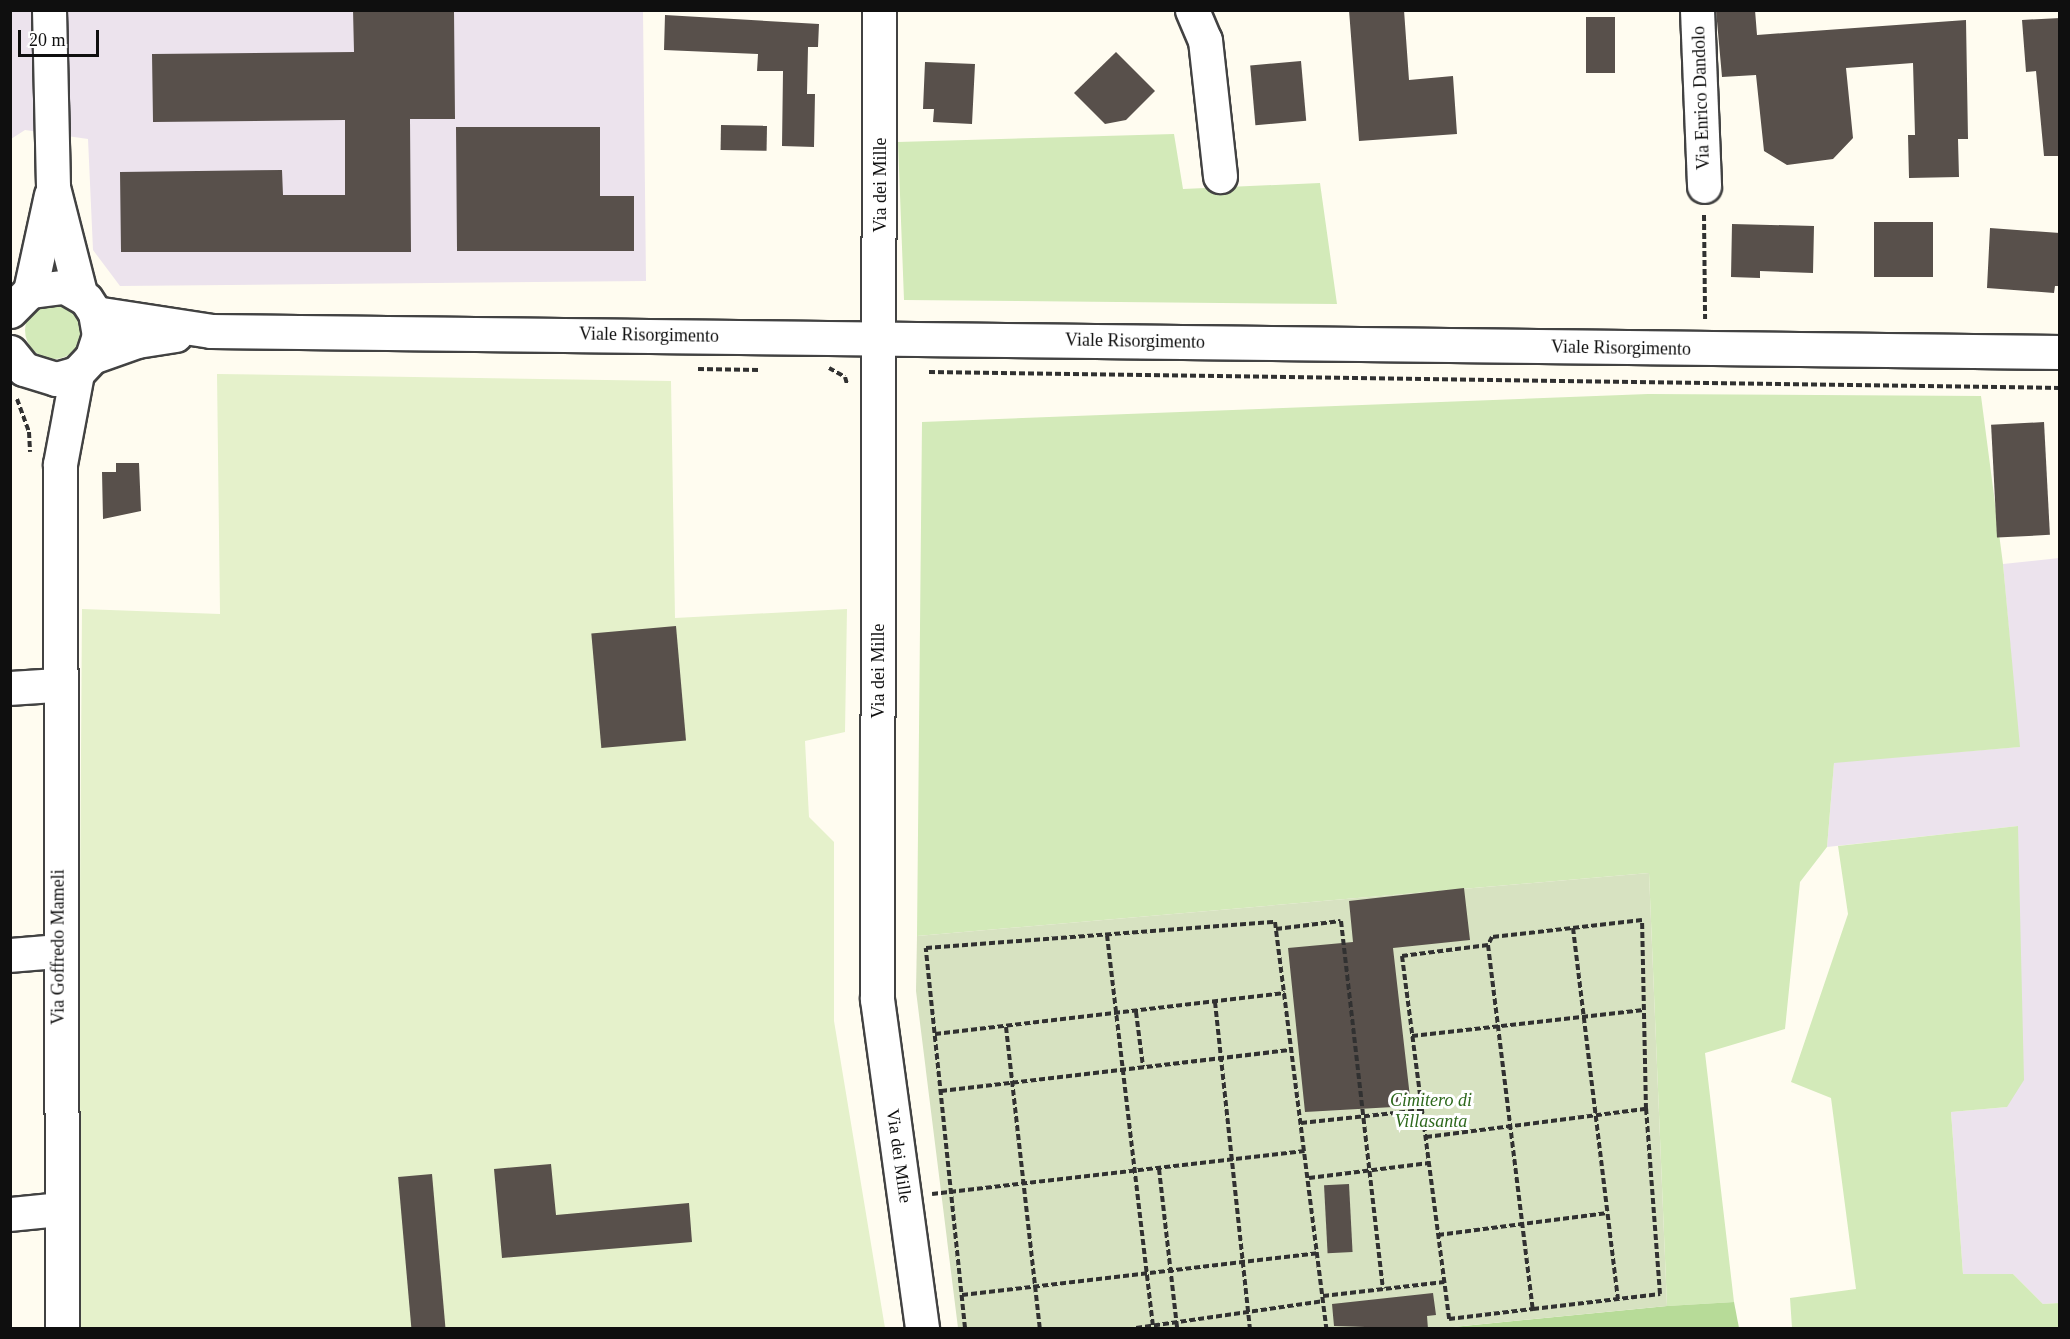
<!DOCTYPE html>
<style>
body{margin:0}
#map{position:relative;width:2070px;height:1339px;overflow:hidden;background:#fffcf0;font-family:"Times New Roman",serif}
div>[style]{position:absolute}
.industrial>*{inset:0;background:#ece3ed}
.green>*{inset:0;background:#d3eab9}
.round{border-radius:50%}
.forest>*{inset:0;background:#b7db98}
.cemetery>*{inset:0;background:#d7e2c1}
.pitch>*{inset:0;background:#e5f1cb}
.building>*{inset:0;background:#58504b;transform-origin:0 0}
.path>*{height:4px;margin-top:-2px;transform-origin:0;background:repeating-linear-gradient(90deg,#313131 0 6px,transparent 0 9px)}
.roads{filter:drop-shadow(2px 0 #424242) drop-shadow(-2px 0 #424242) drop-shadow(0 2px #424242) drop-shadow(0 -2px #424242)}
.minor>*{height:33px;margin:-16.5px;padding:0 16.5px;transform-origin:16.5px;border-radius:16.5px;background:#fff}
span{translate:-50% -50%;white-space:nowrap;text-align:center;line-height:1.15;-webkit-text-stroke:6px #fff;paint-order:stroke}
.street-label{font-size:18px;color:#0f0f0f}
.park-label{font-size:18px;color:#2e681d;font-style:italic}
.frame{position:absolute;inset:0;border:12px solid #0f0f0f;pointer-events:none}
.scale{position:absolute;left:18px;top:30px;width:81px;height:27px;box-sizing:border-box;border:3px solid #0f0f0f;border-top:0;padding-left:8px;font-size:18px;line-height:21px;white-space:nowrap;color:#0f0f0f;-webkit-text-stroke:4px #fff;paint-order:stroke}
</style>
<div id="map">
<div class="industrial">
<i style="clip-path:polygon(11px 11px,643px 11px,646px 281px,120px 286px,93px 250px,88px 139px,25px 130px,11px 139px)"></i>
<i style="clip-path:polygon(2059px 558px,2059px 1303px,2043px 1304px,2013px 1274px,1963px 1274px,1951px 1112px,2007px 1107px,2018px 826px,1827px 847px,1834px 762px,2019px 747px,2003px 564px)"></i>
</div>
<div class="green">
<i style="clip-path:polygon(1174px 134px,1183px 189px,1320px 183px,1337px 304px,904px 300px,898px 142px)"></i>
<i class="round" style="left:25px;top:301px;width:58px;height:58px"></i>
<i style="clip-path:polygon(1648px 394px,1981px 396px,2003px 564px,2020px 747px,1834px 763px,1827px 847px,1800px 882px,1785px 1029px,1705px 1053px,1734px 1302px,1667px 1306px,1649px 873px,917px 936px,922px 422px)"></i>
<i style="clip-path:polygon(2018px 826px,2024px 1080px,2007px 1107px,1951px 1112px,1963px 1274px,2013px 1274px,2043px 1304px,2059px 1303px,2059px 1328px,1792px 1328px,1790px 1298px,1856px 1289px,1831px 1098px,1791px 1082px,1848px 914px,1838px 846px)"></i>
</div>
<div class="forest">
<i style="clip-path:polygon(1734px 1302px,1739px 1328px,1443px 1328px,1667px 1306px)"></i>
</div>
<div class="cemetery">
<i style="clip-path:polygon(1649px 873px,1667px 1306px,1443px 1328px,958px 1328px,916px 991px,917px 936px)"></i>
</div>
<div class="pitch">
<i style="clip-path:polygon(217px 374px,671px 381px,675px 618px,847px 609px,845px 732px,805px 741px,809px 817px,834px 842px,834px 1021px,885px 1328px,77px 1328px,82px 609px,220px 614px)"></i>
</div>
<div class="building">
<i style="clip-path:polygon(353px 10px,454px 10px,455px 119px,410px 119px,411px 252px,121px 252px,120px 172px,282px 170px,283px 195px,345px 195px,345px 120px,153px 122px,152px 54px,354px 52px)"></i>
<i style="clip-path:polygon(1349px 10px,1404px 10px,1409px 80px,1453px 76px,1457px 134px,1359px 141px)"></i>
<i style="clip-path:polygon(1716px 10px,1755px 10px,1757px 35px,1966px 20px,1968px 139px,1958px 139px,1959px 177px,1909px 178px,1908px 135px,1915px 135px,1913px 63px,1846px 68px,1853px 138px,1833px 159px,1787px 165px,1764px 151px,1756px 75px,1722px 77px)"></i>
<i style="clip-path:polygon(665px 15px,819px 24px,818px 47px,808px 47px,807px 94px,815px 94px,814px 147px,782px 146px,783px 71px,757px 71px,758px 54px,664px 50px)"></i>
<i style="left:1586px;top:17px;width:29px;height:56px"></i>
<i style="clip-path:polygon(2060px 18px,2060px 156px,2044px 156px,2036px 71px,2026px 72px,2022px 20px)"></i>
<i style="clip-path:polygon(1116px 52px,1155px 91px,1126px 120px,1105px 124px,1074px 93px)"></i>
<i style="left:1301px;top:61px;width:60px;height:51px;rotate:85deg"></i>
<i style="clip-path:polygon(925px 62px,975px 64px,972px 124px,933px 122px,934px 109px,923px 109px)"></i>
<i style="left:721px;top:125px;width:46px;height:25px;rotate:1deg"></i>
<i style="clip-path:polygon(456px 127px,600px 127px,600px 196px,634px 196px,634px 251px,457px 251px)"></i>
<i style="left:1874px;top:222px;width:59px;height:55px"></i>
<i style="clip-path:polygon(1732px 224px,1814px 226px,1813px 273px,1760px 271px,1760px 278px,1731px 277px)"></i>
<i style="clip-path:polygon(1990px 228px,2060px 233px,2060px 286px,2055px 286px,2054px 293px,1987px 288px)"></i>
<i style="left:2044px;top:422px;width:113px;height:53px;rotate:87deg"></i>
<i style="clip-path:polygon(116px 463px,139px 463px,141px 511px,103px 519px,102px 472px,116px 472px)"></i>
<i style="left:676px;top:626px;width:115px;height:85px;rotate:85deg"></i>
<i style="clip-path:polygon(1464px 888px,1470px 940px,1393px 948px,1411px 1106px,1305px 1112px,1288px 948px,1353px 942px,1349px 901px)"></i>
<i style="clip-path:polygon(551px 1164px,556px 1215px,689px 1203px,692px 1242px,502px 1258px,494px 1169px)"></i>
<i style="left:432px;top:1174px;width:156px;height:34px;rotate:85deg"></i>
<i style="left:1349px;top:1184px;width:68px;height:25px;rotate:87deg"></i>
<i style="clip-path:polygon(1433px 1293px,1436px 1315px,1427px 1316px,1428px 1329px,1334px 1326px,1332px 1304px)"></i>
</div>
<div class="path">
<i style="left:1704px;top:215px;width:104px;rotate:89.4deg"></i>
<i style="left:829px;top:368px;width:18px;rotate:29deg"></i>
<i style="left:845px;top:377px;width:7px;rotate:74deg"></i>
<i style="left:698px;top:369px;width:61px;rotate:0.9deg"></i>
<i style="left:929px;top:372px;width:1131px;rotate:0.81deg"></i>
<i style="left:17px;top:399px;width:35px;rotate:70deg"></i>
<i style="left:29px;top:432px;width:20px;rotate:87deg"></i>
<i style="left:1573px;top:928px;width:374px;rotate:83.1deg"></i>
<i style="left:1276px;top:929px;width:65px;rotate:-7deg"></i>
<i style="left:1341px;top:921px;width:370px;rotate:83.5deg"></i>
<i style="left:1107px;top:935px;width:396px;rotate:83.3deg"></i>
<i style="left:1488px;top:945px;width:87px;rotate:172.7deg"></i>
<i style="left:1402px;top:956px;width:366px;rotate:82.6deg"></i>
<i style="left:1449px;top:1319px;width:85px;rotate:-6.8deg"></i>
<i style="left:1533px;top:1309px;width:128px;rotate:-6.7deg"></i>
<i style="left:1660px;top:1294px;width:186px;rotate:-94.3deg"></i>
<i style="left:1646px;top:1109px;width:189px;rotate:-91.2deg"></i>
<i style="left:1642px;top:920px;width:151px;rotate:173.5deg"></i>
<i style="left:1492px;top:937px;width:9px;rotate:117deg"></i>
<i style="left:1488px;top:945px;width:367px;rotate:83deg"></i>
<i style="left:1215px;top:1002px;width:328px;rotate:83.9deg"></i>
<i style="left:1136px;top:1012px;width:55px;rotate:82.7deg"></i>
<i style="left:1006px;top:1027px;width:303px;rotate:83.6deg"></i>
<i style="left:935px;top:1034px;width:352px;rotate:-6.7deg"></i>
<i style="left:1412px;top:1036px;width:233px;rotate:-6.4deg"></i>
<i style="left:941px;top:1091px;width:353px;rotate:-6.7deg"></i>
<i style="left:1301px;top:1123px;width:122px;rotate:-6.1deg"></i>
<i style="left:1426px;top:1137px;width:222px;rotate:-7.3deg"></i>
<i style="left:1159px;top:1169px;width:160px;rotate:83.5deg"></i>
<i style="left:1309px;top:1178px;width:121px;rotate:-7.1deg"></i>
<i style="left:932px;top:1194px;width:375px;rotate:-6.6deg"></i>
<i style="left:1438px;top:1235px;width:171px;rotate:-7.4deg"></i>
<i style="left:962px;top:1295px;width:358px;rotate:-6.7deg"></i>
<i style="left:1323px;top:1296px;width:122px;rotate:-6.6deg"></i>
<i style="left:965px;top:1328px;width:382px;rotate:-95.9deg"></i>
<i style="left:926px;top:948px;width:350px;rotate:-4.3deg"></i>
<i style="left:1275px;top:922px;width:409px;rotate:82.8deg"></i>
<i style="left:1136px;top:1328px;width:190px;rotate:-8.2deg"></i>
</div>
<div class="roads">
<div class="minor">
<i style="left:49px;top:10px;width:177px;rotate:88.7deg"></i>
<i style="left:53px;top:187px;width:109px;rotate:75.7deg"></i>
<i style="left:879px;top:10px;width:989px;rotate:90.12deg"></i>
<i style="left:877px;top:999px;width:332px;rotate:82.2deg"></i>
<i style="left:1192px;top:10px;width:33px;rotate:67deg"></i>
<i style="left:1205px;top:40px;width:137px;rotate:83.7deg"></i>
<i style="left:1697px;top:10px;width:176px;rotate:87.7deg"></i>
<i style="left:30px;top:291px;width:98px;rotate:-77.7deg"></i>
<i style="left:10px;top:311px;width:28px;rotate:-45deg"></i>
<i style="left:30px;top:291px;width:35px;rotate:-7deg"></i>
<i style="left:65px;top:287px;width:24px;rotate:30deg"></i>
<i style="left:86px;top:299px;width:17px;rotate:57deg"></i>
<i style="left:95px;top:313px;width:22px;rotate:80deg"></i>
<i style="left:99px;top:335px;width:23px;rotate:108deg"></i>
<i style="left:92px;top:357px;width:22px;rotate:133deg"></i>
<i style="left:77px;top:373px;width:22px;rotate:164deg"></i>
<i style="left:56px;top:379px;width:34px;rotate:-163deg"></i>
<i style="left:24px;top:369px;width:22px;rotate:-129deg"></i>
<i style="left:95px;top:313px;width:117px;rotate:8.8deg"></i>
<i style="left:211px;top:331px;width:1849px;rotate:0.65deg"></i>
<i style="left:92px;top:357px;width:48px;rotate:-19.6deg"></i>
<i style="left:137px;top:341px;width:39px;rotate:-9deg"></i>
<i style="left:10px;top:688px;width:47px;rotate:-3.7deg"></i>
<i style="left:10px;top:955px;width:48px;rotate:-4.8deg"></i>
<i style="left:10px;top:1214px;width:50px;rotate:-5.7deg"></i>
<i style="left:62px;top:1328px;width:864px;rotate:-90.13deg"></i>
<i style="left:60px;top:464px;width:93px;rotate:-79.4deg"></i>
</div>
</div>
<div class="street-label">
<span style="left:1701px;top:98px;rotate:-92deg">Via Enrico Dandolo</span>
<span style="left:880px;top:185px;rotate:-90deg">Via dei Mille</span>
<span style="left:649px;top:335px;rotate:1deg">Viale Risorgimento</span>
<span style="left:1135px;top:341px;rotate:1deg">Viale Risorgimento</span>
<span style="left:1621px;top:348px;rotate:1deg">Viale Risorgimento</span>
<span style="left:878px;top:671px;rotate:-90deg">Via dei Mille</span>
<span style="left:58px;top:947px;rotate:-90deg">Via Goffredo Mameli</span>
<span style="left:899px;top:1156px;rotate:82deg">Via dei Mille</span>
</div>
<div class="park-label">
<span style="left:1431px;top:1111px">Cimitero di<br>Villasanta</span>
</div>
<div class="frame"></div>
<div class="scale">20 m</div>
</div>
